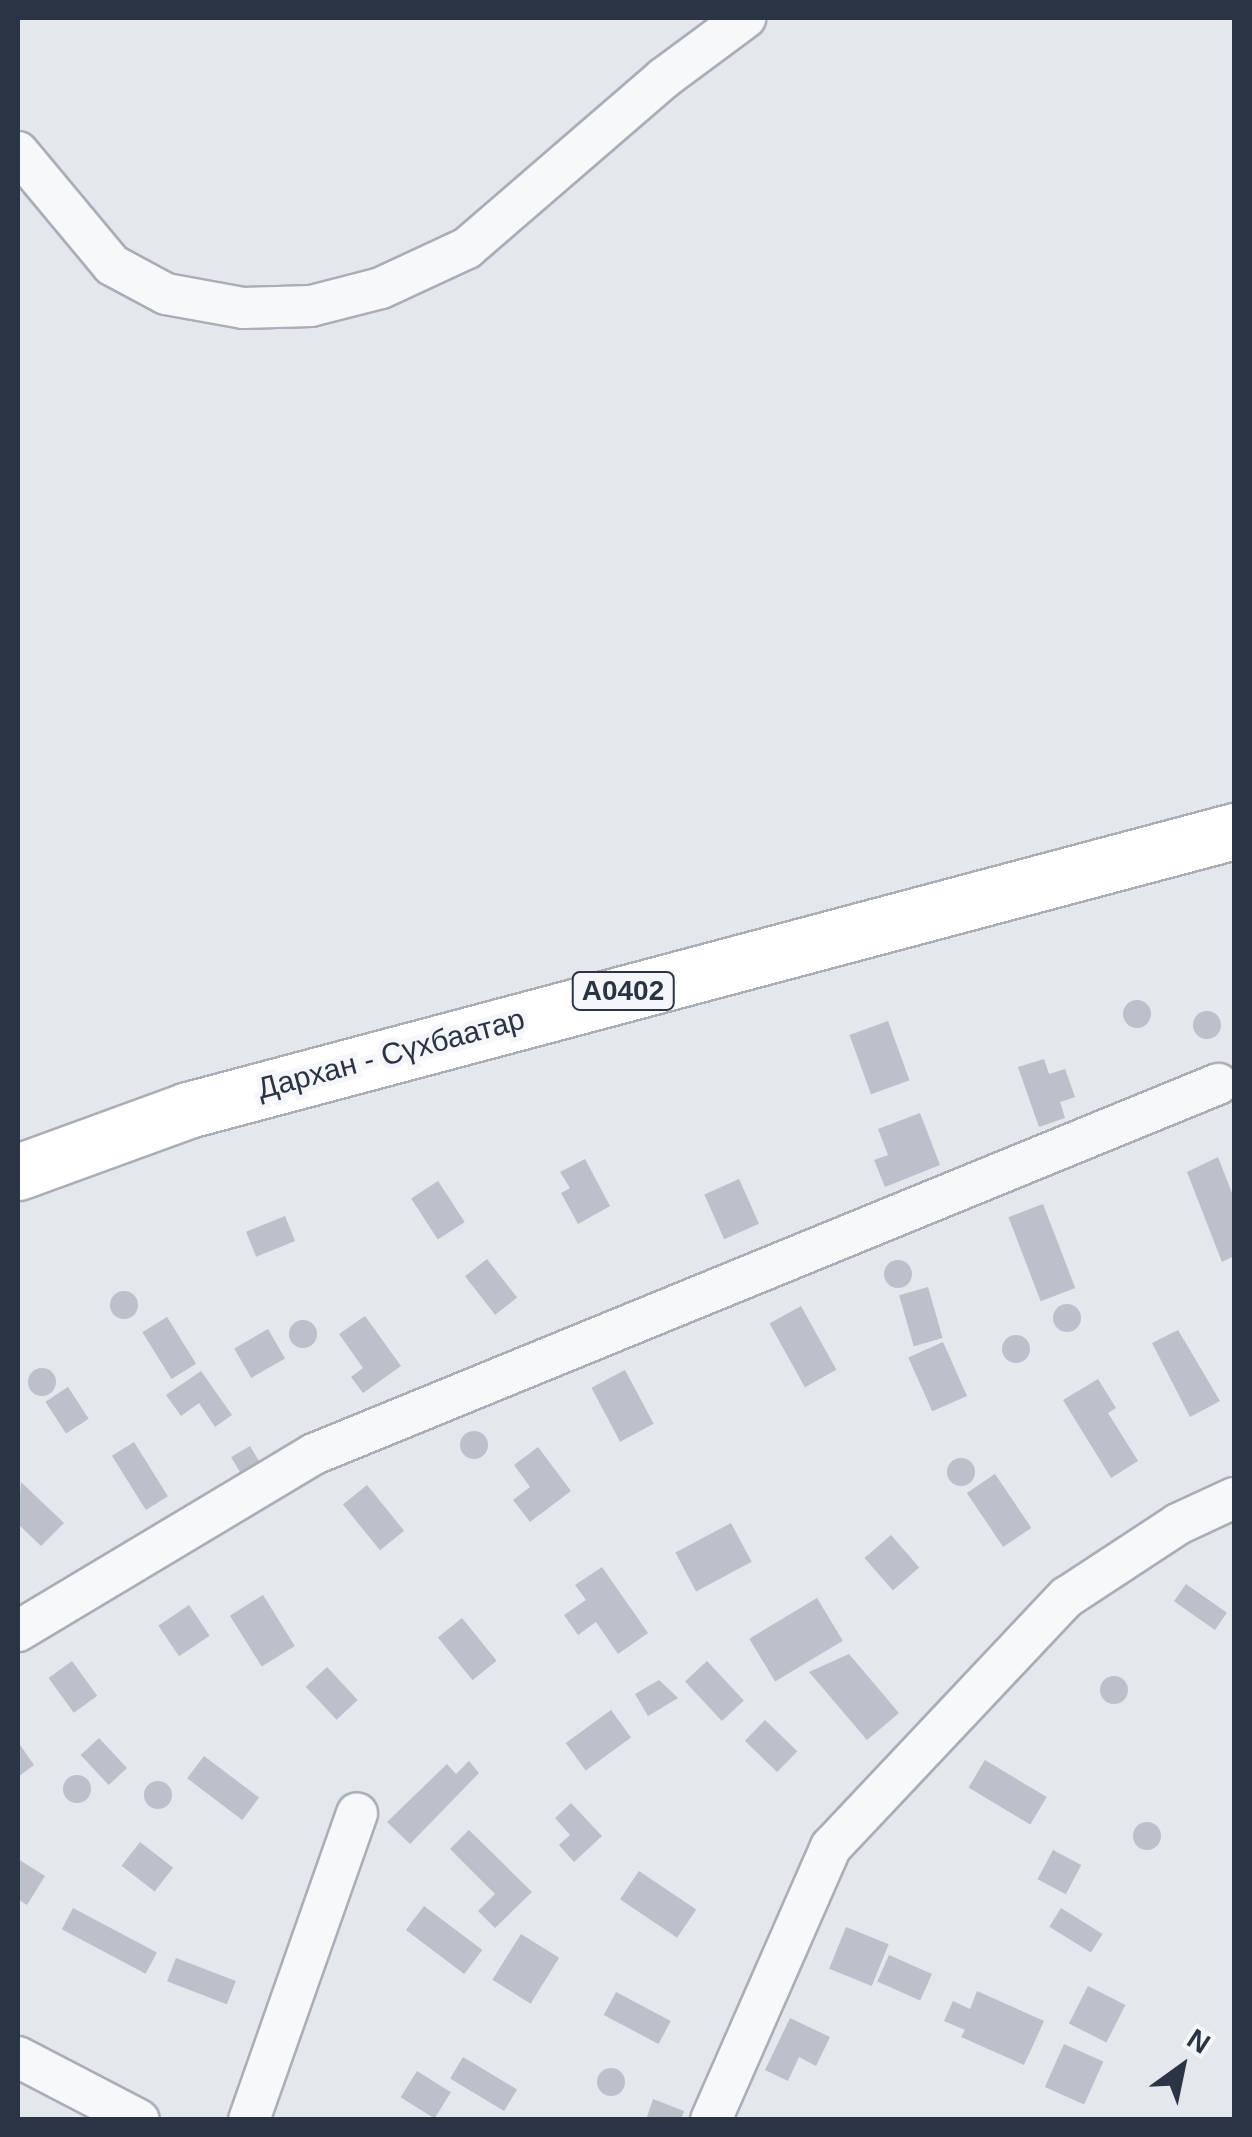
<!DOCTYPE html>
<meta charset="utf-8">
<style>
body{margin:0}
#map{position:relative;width:1252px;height:2137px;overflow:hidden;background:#e4e7ec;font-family:Helvetica,sans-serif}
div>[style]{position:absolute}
.building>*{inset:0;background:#bbc0ca;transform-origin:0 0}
.round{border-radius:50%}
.roads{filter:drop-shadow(2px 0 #a9aeb7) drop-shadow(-2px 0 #a9aeb7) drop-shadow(0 2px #a9aeb7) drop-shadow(0 -2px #a9aeb7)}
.street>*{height:40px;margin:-20px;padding:0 20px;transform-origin:20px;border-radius:20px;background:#f7f8fa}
.highway>*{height:55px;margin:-27.5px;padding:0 27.5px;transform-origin:27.5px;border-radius:27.5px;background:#fff}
span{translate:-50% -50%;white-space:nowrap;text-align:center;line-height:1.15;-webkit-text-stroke:10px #f4f6f9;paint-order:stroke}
.shield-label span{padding:2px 8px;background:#f4f6f9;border:2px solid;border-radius:8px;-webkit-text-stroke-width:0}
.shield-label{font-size:28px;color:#2b3445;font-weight:700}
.street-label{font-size:30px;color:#2b3445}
.frame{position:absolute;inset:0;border:20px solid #2b3445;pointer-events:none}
.north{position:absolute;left:1132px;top:2017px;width:100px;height:100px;-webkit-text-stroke:8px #f4f6f9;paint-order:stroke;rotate:33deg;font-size:28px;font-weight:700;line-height:40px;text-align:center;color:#2b3445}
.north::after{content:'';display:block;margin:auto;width:35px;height:45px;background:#2b3445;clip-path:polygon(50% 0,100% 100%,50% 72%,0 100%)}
</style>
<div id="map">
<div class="building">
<i class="round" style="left:1123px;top:1000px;width:28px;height:28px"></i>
<i class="round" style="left:1193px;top:1011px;width:28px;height:28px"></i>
<i style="left:888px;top:1021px;width:63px;height:41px;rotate:70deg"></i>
<i style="clip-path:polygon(1044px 1059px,1049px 1074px,1065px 1069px,1075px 1097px,1060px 1102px,1065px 1118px,1039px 1127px,1018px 1067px)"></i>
<i style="clip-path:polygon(920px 1113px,940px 1165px,885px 1187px,874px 1160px,888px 1155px,878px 1129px)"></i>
<i style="clip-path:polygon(1218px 1157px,1234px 1198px,1234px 1256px,1222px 1262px,1187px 1172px)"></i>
<i style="clip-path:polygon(585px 1159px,610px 1206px,578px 1224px,561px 1193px,570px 1188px,560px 1172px)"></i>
<i style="left:739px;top:1179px;width:49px;height:38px;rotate:66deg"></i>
<i style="left:438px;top:1181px;width:49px;height:32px;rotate:57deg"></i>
<i style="left:1043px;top:1204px;width:90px;height:37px;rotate:69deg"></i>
<i style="left:285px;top:1216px;width:27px;height:42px;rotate:68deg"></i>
<i style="left:487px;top:1259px;width:49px;height:28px;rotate:52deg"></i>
<i class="round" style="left:884px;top:1260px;width:28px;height:28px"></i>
<i style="left:928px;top:1287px;width:53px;height:30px;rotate:74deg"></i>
<i class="round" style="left:110px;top:1291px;width:28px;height:28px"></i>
<i class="round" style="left:1053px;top:1304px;width:28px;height:28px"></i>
<i style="left:801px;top:1306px;width:73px;height:36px;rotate:61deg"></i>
<i style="clip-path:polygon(365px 1316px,401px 1366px,363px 1393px,351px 1377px,363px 1368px,339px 1334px)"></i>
<i style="left:167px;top:1317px;width:55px;height:29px;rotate:58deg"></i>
<i class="round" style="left:289px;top:1320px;width:28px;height:28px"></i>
<i style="left:268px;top:1329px;width:34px;height:39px;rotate:60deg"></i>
<i style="clip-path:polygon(1178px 1330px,1220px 1401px,1190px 1417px,1152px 1343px)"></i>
<i class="round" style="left:1002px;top:1335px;width:28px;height:28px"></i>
<i style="left:943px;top:1342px;width:59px;height:38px;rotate:66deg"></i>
<i class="round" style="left:28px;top:1368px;width:28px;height:28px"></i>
<i style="left:625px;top:1370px;width:61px;height:38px;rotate:62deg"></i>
<i style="clip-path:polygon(201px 1371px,232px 1415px,215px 1427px,199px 1403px,181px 1416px,166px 1395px)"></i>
<i style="clip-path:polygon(1098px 1379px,1116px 1408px,1108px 1413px,1138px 1461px,1111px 1478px,1063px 1400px)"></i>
<i style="left:68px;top:1387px;width:38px;height:27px;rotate:57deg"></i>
<i class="round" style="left:460px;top:1431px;width:28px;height:28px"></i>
<i style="left:134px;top:1442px;width:64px;height:26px;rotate:58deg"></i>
<i style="left:250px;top:1446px;width:27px;height:22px;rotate:59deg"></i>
<i style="clip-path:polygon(538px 1447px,571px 1491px,530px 1522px,513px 1500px,530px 1487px,514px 1465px)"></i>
<i class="round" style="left:947px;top:1458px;width:28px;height:28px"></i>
<i style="left:995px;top:1474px;width:65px;height:34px;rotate:56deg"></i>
<i style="clip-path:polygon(21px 1482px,64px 1523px,41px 1546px,18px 1524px)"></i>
<i style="left:367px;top:1485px;width:59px;height:31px;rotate:51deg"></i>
<i style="left:731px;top:1523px;width:44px;height:63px;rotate:62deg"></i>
<i style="left:891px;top:1535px;width:43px;height:35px;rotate:49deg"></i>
<i style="clip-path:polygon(602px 1567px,648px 1633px,618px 1654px,596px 1622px,578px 1635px,564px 1615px,586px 1600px,575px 1585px)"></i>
<i style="left:1186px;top:1584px;width:50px;height:21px;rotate:35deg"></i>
<i style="left:263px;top:1595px;width:60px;height:39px;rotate:58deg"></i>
<i style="left:817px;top:1598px;width:50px;height:79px;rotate:59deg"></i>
<i style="left:189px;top:1605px;width:37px;height:37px;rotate:56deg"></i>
<i style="left:462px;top:1618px;width:55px;height:31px;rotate:51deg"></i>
<i style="clip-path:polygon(849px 1654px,899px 1713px,867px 1740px,809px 1672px)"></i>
<i style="left:72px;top:1661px;width:43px;height:29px;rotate:54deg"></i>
<i style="left:707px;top:1661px;width:54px;height:30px;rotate:47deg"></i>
<i style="left:327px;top:1667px;width:45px;height:29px;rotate:47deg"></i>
<i class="round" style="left:1100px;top:1676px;width:28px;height:28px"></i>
<i style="clip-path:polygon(659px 1680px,678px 1698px,648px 1716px,635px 1694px)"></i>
<i style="left:611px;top:1710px;width:34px;height:56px;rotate:54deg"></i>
<i style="left:765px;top:1720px;width:45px;height:29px;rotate:44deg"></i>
<i style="left:99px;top:1738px;width:41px;height:25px;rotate:47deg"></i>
<i style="clip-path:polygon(18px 1742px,34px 1765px,18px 1777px)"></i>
<i style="left:204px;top:1756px;width:69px;height:28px;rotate:37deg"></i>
<i style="left:985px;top:1760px;width:72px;height:32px;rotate:31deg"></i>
<i style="clip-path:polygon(469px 1761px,479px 1773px,410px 1844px,387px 1822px,447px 1764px,456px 1774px)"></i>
<i class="round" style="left:63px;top:1775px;width:28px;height:28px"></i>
<i class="round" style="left:144px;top:1781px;width:28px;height:28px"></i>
<i style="clip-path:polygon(571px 1803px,602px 1836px,574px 1862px,559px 1845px,570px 1835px,555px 1818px)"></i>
<i class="round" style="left:1133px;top:1822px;width:28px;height:28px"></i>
<i style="clip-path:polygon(469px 1830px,532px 1892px,495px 1928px,478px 1911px,495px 1894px,450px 1849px)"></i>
<i style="left:140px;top:1842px;width:42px;height:30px;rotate:38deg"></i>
<i style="left:1053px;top:1850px;width:32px;height:33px;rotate:28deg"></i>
<i style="clip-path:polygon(18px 1859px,45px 1876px,27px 1905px,18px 1899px)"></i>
<i style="left:639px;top:1871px;width:69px;height:34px;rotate:34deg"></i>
<i style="left:424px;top:1906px;width:73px;height:30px;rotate:37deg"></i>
<i style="left:73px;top:1908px;width:95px;height:24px;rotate:28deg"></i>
<i style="left:1061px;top:1908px;width:49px;height:22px;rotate:32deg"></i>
<i style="left:846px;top:1927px;width:46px;height:45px;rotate:22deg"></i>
<i style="left:521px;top:1934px;width:45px;height:54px;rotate:32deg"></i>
<i style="left:889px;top:1955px;width:47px;height:29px;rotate:24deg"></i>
<i style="left:176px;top:1958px;width:64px;height:25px;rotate:21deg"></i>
<i style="left:1088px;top:1986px;width:42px;height:42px;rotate:27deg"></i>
<i style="clip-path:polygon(977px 1991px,1044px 2021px,1024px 2065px,961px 2037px,965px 2030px,944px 2021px,953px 2001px,970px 2009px)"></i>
<i style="left:616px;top:1992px;width:62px;height:26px;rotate:28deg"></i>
<i style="clip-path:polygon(790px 2018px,830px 2037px,816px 2066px,799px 2057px,788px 2081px,765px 2070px)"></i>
<i style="left:1064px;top:2044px;width:43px;height:47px;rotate:24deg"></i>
<i style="left:463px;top:2057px;width:63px;height:25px;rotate:31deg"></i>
<i class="round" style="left:597px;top:2068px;width:28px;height:28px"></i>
<i style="left:417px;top:2071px;width:40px;height:31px;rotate:32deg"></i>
<i style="clip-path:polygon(653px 2099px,684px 2111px,681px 2120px,646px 2120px)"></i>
</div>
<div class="roads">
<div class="street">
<i style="left:18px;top:152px;width:147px;rotate:50.2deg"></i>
<i style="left:112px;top:265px;width:61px;rotate:28.2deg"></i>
<i style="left:166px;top:294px;width:78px;rotate:10.3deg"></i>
<i style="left:243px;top:308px;width:68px;rotate:-1.7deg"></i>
<i style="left:311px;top:306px;width:72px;rotate:-14.4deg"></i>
<i style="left:381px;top:288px;width:95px;rotate:-24.9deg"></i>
<i style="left:467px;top:248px;width:260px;rotate:-40.8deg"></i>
<i style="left:664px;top:78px;width:101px;rotate:-36.5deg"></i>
<i style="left:18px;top:1631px;width:345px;rotate:-30.9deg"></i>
<i style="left:314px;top:1454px;width:977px;rotate:-22.26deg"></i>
<i style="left:18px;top:2057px;width:136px;rotate:27.5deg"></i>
<i style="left:249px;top:2120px;width:325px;rotate:-70.6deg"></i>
<i style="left:711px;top:2120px;width:298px;rotate:-66.3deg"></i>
<i style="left:831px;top:1847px;width:344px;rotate:-46.7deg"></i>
<i style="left:1067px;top:1597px;width:133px;rotate:-33.3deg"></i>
<i style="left:1178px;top:1524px;width:62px;rotate:-24.9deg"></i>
</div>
<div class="highway">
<i style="left:18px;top:1172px;width:181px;rotate:-20deg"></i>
<i style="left:188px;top:1110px;width:1083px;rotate:-14.93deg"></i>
</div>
</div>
<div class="shield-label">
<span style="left:623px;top:991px">A0402</span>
</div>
<div class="street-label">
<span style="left:391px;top:1054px;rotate:-15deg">Дархан - Сүхбаатар</span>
</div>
<div class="frame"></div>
<div class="north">N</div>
</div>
